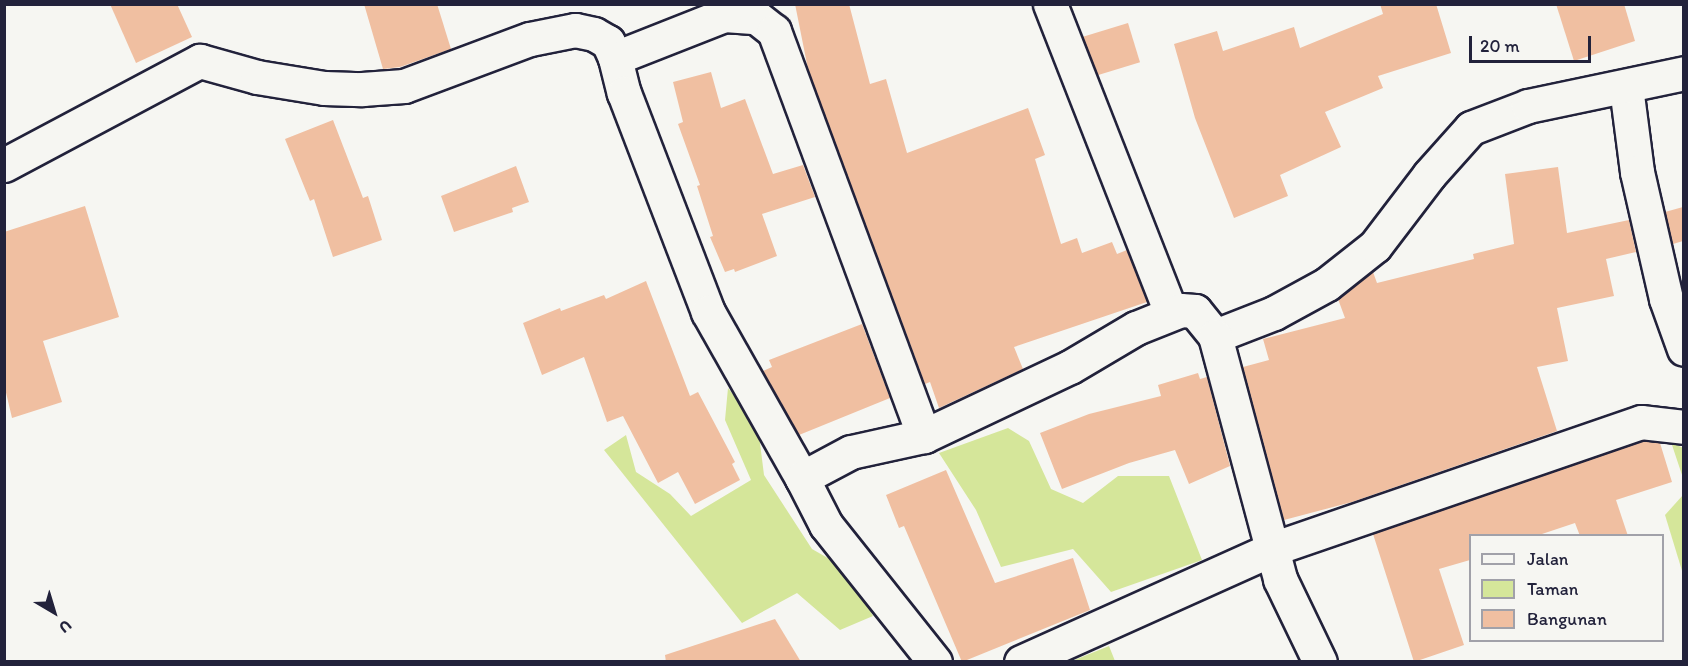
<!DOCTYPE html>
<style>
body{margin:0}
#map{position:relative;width:1688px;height:666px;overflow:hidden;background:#f6f6f2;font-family:Itim,sans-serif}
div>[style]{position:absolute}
.green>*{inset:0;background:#d5e69a}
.building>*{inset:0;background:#f0bfa1;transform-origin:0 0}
.roads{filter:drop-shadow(2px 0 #22223b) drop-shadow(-2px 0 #22223b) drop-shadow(0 2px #22223b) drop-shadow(0 -2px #22223b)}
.street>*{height:33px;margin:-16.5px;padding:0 16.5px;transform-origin:16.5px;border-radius:16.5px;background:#f6f6f2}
span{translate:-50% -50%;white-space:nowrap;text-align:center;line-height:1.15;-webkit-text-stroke:4.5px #f6f6f2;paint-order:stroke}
.frame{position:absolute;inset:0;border:6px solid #22223b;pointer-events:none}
.legend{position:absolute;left:1469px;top:534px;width:195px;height:108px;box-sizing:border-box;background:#f6f6f2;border:2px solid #a1a1a9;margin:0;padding:8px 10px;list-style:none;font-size:18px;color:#22223b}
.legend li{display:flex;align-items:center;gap:12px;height:30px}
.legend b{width:30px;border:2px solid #a1a1a9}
.north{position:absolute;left:24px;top:582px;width:60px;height:60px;-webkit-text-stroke:4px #f6f6f2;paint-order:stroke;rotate:142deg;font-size:16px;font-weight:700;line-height:24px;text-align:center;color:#22223b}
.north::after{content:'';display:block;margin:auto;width:21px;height:27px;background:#22223b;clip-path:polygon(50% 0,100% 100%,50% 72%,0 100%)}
.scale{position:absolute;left:1469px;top:36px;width:122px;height:27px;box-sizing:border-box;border:3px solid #22223b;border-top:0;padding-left:8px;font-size:18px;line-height:21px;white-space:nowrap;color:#22223b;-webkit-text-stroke:4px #f6f6f2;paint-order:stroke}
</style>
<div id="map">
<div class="green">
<i style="clip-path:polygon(728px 388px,758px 427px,764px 475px,812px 549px,847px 569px,873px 616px,840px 630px,797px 593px,742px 623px,604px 450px,626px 435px,636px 472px,670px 494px,691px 516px,751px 480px,725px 420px)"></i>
<i style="clip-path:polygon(1008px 428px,1029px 441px,1051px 489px,1083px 503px,1118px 476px,1169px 476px,1202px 560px,1111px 592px,1073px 549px,1001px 567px,976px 510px,939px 453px)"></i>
<i style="clip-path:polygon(1671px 442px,1683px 448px,1683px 478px)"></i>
<i style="clip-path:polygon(1683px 495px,1683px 574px,1665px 515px)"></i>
<i style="clip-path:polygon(1109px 646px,1115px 661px,1072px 661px)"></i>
</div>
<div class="building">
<i style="clip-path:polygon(110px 4px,177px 4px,192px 37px,136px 63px)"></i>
<i style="clip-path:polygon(364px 4px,437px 4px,451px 49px,400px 67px,383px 69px)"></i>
<i style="clip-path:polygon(795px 4px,849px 4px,870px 84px,886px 79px,907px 153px,1028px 108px,1045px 155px,1035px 159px,1061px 244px,1077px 238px,1082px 253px,1112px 242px,1117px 254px,1127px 250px,1147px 302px,1014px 347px,1023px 369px,939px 408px,930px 382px,925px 384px,808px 69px)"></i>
<i style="clip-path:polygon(1380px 4px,1436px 4px,1451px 53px,1378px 76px,1383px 88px,1325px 112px,1341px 147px,1280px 175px,1288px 196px,1234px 218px,1195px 118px,1174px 44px,1217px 31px,1223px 51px,1294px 27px,1300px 48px,1383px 14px)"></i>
<i style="clip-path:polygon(1556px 4px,1624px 4px,1635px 41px,1574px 61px)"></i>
<i style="left:1128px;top:23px;width:41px;height:47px;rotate:73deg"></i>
<i style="clip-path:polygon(711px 72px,721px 108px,745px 99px,773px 174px,803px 165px,815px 197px,762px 214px,777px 256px,735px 272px,734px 269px,725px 272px,710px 237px,713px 236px,697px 186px,700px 185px,678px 124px,683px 122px,673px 82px)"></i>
<i style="clip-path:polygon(333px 120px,363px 198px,368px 196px,382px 240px,333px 257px,314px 199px,310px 201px,285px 139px)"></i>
<i style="clip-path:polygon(516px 166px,529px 202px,512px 208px,513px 212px,454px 232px,441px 196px)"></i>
<i style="clip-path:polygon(1558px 167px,1567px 233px,1629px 220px,1636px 252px,1606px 259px,1614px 296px,1557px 308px,1568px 361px,1537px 367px,1557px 431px,1352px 502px,1284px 520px,1243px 367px,1269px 360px,1263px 339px,1345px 318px,1338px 299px,1373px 272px,1377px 283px,1474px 259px,1473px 254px,1514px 244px,1505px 174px)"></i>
<i style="clip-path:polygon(85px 206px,119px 317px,43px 341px,62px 402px,12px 418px,4px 384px,4px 232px)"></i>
<i style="clip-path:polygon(1683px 207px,1683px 241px,1673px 244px,1665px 212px)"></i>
<i style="clip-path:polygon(646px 281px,690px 396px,698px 392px,735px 462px,732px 464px,740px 480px,695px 504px,678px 472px,658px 483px,623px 416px,607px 422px,584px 357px,542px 375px,523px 323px,560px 308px,561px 311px,604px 295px,606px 299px)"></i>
<i style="clip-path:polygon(862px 324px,890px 398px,799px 435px,763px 371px,772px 367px,769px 360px)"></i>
<i style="clip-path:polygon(1198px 373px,1200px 379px,1207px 377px,1230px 466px,1189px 484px,1175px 450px,1129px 463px,1062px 489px,1040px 433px,1089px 414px,1161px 396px,1158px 385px)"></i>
<i style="clip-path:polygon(1643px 441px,1660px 443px,1672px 482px,1616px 500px,1628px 536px,1580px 536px,1575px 523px,1536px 536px,1470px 536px,1470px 560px,1439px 569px,1464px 645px,1414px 662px,1373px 534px)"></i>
<i style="clip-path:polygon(946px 470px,995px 583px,1073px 558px,1090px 610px,962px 662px,904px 526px,899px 528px,886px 495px)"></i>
<i style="clip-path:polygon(775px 619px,801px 662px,666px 662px,665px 655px)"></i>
</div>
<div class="roads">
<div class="street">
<i style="left:1050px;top:4px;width:331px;rotate:68.6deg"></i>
<i style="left:615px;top:58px;width:117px;rotate:-21.5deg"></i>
<i style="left:724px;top:15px;width:32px;rotate:4deg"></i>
<i style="left:756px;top:17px;width:23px;rotate:38deg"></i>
<i style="left:774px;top:31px;width:432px;rotate:69.7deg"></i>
<i style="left:1626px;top:87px;width:86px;rotate:82.6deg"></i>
<i style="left:1637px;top:172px;width:130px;rotate:77.1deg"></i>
<i style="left:1666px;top:299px;width:53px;rotate:70.2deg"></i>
<i style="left:4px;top:165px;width:222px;rotate:-28deg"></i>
<i style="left:200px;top:61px;width:59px;rotate:15.7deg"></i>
<i style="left:257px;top:77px;width:68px;rotate:9.3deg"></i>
<i style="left:324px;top:88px;width:38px;rotate:2deg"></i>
<i style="left:362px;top:89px;width:42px;rotate:-4.1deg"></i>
<i style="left:404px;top:86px;width:134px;rotate:-20.5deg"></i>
<i style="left:530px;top:39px;width:46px;rotate:-11.3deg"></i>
<i style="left:575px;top:30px;width:19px;rotate:12deg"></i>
<i style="left:594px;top:34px;width:16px;rotate:30deg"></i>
<i style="left:608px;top:42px;width:17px;rotate:66deg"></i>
<i style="left:615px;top:58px;width:36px;rotate:76deg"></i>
<i style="left:624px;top:93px;width:235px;rotate:69deg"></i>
<i style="left:708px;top:312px;width:191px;rotate:60.5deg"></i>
<i style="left:1215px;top:336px;width:63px;rotate:-21.3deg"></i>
<i style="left:1274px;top:313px;width:60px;rotate:-28.7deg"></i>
<i style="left:1327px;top:284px;width:61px;rotate:-38.4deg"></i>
<i style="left:1375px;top:246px;width:89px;rotate:-52.7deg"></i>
<i style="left:1429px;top:175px;width:63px;rotate:-48.2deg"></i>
<i style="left:1471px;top:128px;width:61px;rotate:-21.1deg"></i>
<i style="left:1528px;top:106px;width:159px;rotate:-11.9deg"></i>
<i style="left:935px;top:662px;width:175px;rotate:-128.5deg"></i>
<i style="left:826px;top:525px;width:53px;rotate:-117.1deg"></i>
<i style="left:802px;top:478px;width:55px;rotate:-28deg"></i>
<i style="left:851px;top:452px;width:75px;rotate:-12.4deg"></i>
<i style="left:924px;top:436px;width:161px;rotate:-25.3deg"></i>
<i style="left:1070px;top:367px;width:77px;rotate:-30.6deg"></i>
<i style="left:1136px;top:328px;width:48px;rotate:-21.8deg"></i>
<i style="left:1181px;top:310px;width:14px;rotate:4deg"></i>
<i style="left:1195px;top:311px;width:32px;rotate:51deg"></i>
<i style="left:1215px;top:336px;width:252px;rotate:75deg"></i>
<i style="left:1280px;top:579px;width:92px;rotate:64.3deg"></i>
<i style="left:1021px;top:662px;width:275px;rotate:-24.2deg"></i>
<i style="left:1272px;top:549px;width:390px;rotate:-19deg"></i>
<i style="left:1641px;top:422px;width:43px;rotate:6.6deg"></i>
</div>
</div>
<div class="frame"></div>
<ul class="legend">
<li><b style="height:8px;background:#f6f6f2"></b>Jalan</li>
<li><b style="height:16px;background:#d5e69a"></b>Taman</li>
<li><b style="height:16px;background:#f0bfa1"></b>Bangunan</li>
</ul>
<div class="north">U</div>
<div class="scale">20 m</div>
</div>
